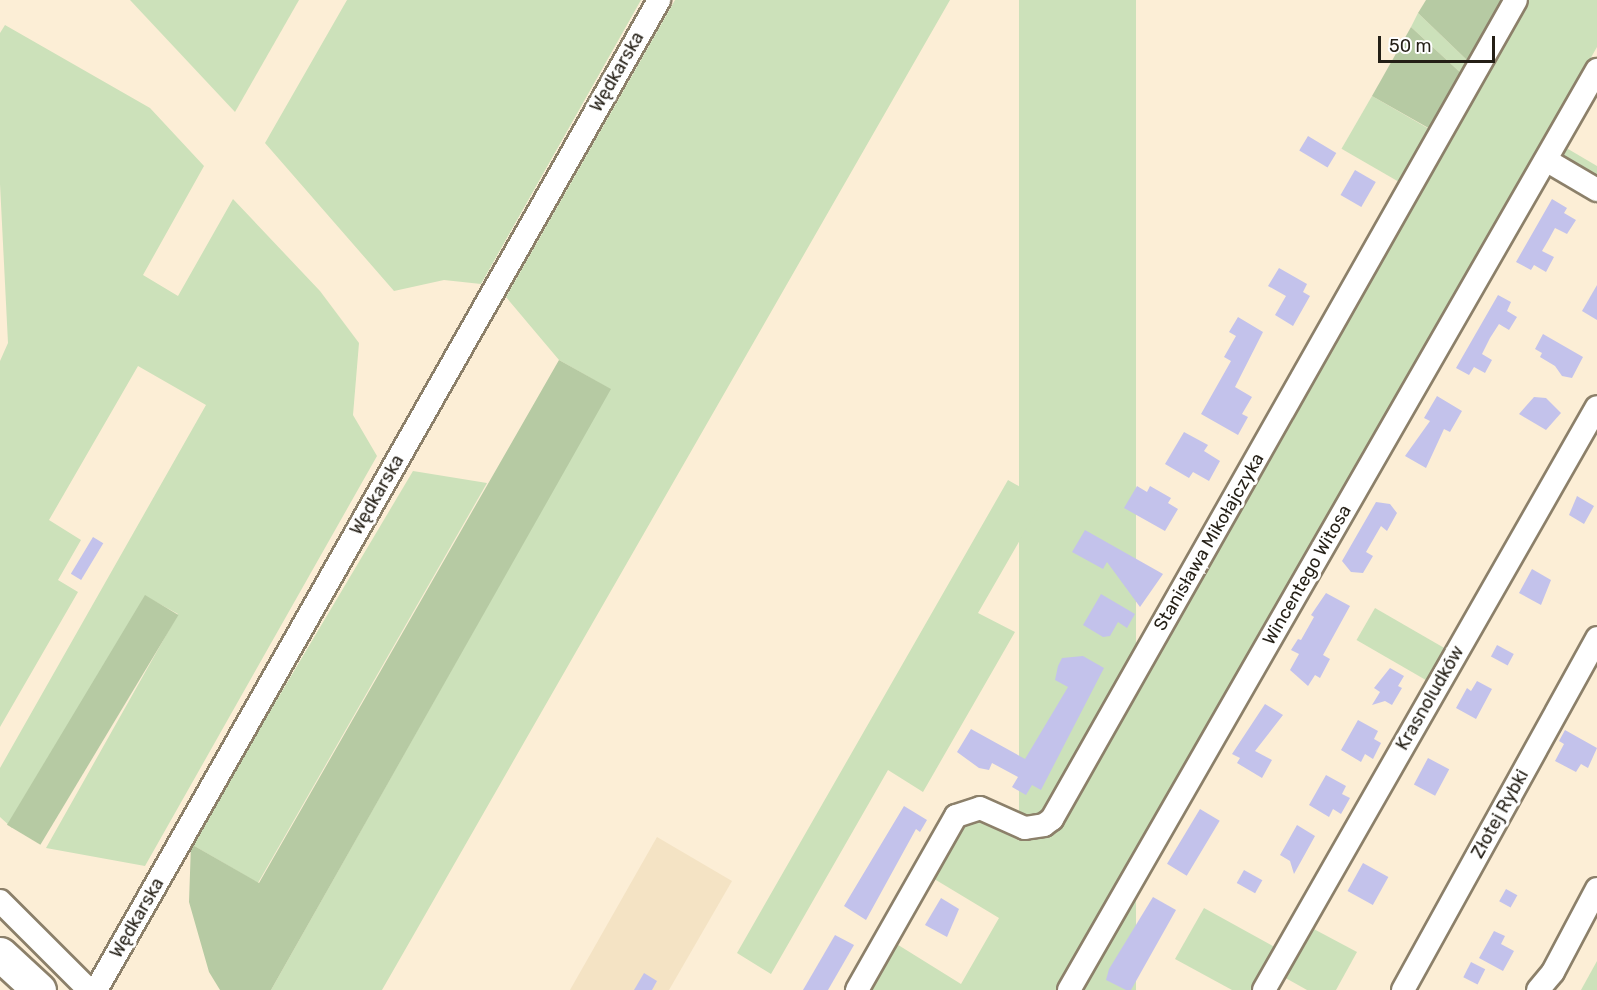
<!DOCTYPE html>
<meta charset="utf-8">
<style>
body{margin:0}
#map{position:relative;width:1597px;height:990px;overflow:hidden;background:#fceed6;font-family:Rubik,sans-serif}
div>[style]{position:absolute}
.built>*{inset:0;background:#f4e3c4}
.green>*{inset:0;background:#cce1ba;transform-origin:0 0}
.forest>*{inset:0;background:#b6caa3;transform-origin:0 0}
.building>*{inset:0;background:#c3c2eb;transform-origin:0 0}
.roads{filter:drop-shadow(2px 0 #8c806a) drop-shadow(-2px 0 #8c806a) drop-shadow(0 2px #8c806a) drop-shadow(0 -2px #8c806a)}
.minor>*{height:22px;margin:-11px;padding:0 11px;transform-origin:11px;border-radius:11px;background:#fff}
.highway>*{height:33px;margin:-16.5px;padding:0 16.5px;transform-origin:16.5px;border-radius:16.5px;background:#fff}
span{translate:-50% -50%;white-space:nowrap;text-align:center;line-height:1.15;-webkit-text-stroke:6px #fff;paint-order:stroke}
.street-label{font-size:18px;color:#241f16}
.scale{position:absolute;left:1378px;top:36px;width:117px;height:27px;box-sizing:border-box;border:3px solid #241f16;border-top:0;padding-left:8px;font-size:18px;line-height:21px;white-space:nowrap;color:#241f16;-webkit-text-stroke:4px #fff;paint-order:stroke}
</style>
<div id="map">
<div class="built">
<i style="clip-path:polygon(657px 837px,732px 881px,669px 990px,570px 990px)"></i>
</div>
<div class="green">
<i style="clip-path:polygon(130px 0,299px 0,235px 112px)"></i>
<i style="clip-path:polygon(347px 0,641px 0,481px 284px,444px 280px,394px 291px,265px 143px)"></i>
<i style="clip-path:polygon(675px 0,950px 0,382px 990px,271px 990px,610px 389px,559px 360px,506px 297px)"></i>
<i style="left:1019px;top:0;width:117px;height:1140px"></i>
<i style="clip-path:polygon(1524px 0,1597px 0,1597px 47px,1057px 990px,868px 990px,895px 943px,961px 984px,999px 918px,931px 877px,966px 817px,976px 815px,1038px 852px)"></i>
<i style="clip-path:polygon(1418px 13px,1470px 63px,1463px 75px,1411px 27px)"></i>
<i style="clip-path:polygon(5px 25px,150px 108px,204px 166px,143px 275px,178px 296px,233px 199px,320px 291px,359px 343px,353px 415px,377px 456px,145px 866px,46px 848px,178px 614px,145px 596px,12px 828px,0 817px,0 768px,206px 405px,138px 366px,49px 520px,81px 540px,58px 580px,78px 592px,0 727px,0 361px,8px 343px,0 184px,0 33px)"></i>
<i style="left:1372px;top:96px;width:69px;height:61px;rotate:30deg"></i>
<i style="clip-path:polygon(1563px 146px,1597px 166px,1597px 182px,1560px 156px)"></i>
<i style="clip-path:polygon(413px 471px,487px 483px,258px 883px,191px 844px)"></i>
<i style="clip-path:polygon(1008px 480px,1043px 500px,978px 613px,1015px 632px,923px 792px,888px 770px,771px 974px,737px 953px)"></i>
<i style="left:1375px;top:608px;width:87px;height:37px;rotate:30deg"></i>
<i style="clip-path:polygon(1204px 908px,1280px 950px,1258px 990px,1232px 990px,1175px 959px)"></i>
<i style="clip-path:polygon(1310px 927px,1357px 952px,1336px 990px,1307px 990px,1282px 976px)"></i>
<i style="clip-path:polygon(1597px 961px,1597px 990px,1581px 990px)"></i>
</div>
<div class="forest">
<i style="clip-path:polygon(1426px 0,1506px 0,1470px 63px,1418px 13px)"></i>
<i style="clip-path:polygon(1411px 27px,1463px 75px,1432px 130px,1372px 96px)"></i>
<i style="clip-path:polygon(559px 360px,611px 389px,271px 990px,220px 990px,209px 972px,189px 902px,191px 844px,259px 883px)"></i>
<i style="left:145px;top:595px;width:39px;height:268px;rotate:31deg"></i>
</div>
<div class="building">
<i style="left:1308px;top:136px;width:33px;height:17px;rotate:31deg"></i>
<i style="left:1355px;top:170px;width:24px;height:29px;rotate:30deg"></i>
<i style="clip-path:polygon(1552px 199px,1567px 208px,1564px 213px,1576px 220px,1567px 234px,1555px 228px,1549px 239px,1542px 251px,1554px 257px,1546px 272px,1534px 265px,1531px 270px,1516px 262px)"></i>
<i style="clip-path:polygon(1279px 268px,1307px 284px,1303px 292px,1310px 296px,1293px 326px,1275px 315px,1286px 296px,1268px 286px)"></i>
<i style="clip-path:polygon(1597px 285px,1597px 320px,1582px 311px)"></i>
<i style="clip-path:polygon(1498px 295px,1511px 302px,1507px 311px,1517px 317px,1509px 330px,1499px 324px,1490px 338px,1482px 354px,1492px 360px,1485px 373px,1474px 367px,1469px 375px,1456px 368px)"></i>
<i style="clip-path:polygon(1238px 317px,1263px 332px,1235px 387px,1252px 397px,1242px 414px,1248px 417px,1238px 435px,1201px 414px,1231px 361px,1224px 357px,1236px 336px,1229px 332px)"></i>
<i style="clip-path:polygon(1543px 334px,1583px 357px,1572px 378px,1562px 376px,1555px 366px,1540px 357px,1542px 353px,1535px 349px)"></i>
<i style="clip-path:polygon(1437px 396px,1462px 411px,1450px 432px,1444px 429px,1426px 468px,1405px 456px,1430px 421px,1424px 418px)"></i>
<i style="clip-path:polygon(1534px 397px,1546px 398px,1561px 413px,1546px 430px,1519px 414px)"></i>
<i style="clip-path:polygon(1184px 432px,1208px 445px,1204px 451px,1220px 461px,1209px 481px,1193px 472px,1189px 478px,1165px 464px)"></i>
<i style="clip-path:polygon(1137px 486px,1147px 492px,1150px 486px,1171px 498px,1168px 503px,1178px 509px,1165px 531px,1124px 508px)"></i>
<i style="clip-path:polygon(1577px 496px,1594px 506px,1584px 524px,1569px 515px)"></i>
<i style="clip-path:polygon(1376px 502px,1390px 504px,1397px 513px,1387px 531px,1381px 526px,1366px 552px,1373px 556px,1363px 573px,1351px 572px,1342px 561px)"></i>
<i style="clip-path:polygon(1085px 530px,1163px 574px,1140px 607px,1107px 562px,1103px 569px,1072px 552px)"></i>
<i style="left:93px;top:537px;width:12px;height:43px;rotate:31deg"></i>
<i style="clip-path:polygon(1532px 569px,1551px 580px,1541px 605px,1519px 593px)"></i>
<i style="clip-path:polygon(1326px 593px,1350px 606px,1323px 655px,1330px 659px,1320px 678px,1315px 675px,1308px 686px,1290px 670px,1299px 654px,1291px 650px,1298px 639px,1301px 640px,1314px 617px,1311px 615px)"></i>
<i style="clip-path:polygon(1101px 594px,1135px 614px,1127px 628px,1118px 622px,1110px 636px,1103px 637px,1083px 625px)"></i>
<i style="left:1497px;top:645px;width:19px;height:13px;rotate:28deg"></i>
<i style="clip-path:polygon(1083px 656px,1104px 668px,1041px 790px,1032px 785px,1026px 795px,1012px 787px,1018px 777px,992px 763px,989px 770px,979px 768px,957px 752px,971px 729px,1025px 759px,1068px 687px,1055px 680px,1058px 666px,1062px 658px)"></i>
<i style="clip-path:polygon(1390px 668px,1404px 676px,1398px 686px,1402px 688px,1392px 705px,1385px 701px,1372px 705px,1380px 692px,1374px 688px)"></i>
<i style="clip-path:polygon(1477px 681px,1492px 689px,1476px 719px,1456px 708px,1467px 688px,1471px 691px)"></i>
<i style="clip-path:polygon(1265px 704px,1283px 715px,1255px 751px,1272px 760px,1262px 778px,1237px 763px,1240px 758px,1232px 754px)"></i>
<i style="clip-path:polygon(1358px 720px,1378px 731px,1374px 739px,1381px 743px,1373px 759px,1365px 754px,1361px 762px,1341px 750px)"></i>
<i style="clip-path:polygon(1565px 730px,1597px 748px,1588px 768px,1581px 764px,1576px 772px,1555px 761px,1564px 744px,1559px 741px)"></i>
<i style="left:1428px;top:758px;width:24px;height:30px;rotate:28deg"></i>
<i style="clip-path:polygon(1326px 775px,1346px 786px,1342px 794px,1350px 798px,1341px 814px,1333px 809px,1329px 817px,1309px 805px)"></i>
<i style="clip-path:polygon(904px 806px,927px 820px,920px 832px,916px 829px,866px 920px,844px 906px)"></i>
<i style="left:1200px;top:809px;width:23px;height:64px;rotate:31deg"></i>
<i style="clip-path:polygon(1297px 825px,1315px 836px,1294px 874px,1290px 861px,1280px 855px)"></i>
<i style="left:1363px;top:863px;width:29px;height:32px;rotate:29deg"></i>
<i style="left:1244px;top:870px;width:21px;height:15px;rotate:29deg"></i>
<i style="left:1506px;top:889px;width:13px;height:14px;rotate:29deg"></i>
<i style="clip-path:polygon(1153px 897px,1176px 910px,1131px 990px,1126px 990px,1106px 980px,1109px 969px)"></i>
<i style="clip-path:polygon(941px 898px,959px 909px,947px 937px,925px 925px)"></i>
<i style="clip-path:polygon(1494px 931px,1505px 936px,1501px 944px,1514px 951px,1503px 971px,1479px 958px)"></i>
<i style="clip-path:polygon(835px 935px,854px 945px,828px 990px,803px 990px)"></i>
<i style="left:1471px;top:962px;width:16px;height:17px;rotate:27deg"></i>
<i style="clip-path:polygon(644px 973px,657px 981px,652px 990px,634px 990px)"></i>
</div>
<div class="roads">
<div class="minor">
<i style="left:1546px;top:160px;width:59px;rotate:30.5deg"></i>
<i style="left:0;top:901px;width:126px;rotate:45deg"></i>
<i style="left:96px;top:990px;width:1139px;rotate:-60.37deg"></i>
<i style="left:857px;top:990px;width:200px;rotate:-60.4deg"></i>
<i style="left:956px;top:816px;width:25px;rotate:-18deg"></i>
<i style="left:980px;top:808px;width:49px;rotate:24deg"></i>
<i style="left:1025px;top:828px;width:19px;rotate:-9deg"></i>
<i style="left:1044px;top:825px;width:10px;rotate:-37deg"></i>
<i style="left:1052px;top:819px;width:941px;rotate:-60.47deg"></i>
<i style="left:1069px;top:990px;width:1061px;rotate:-60.15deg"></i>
<i style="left:1264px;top:990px;width:671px;rotate:-60.27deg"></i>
<i style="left:1403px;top:990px;width:402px;rotate:-61.1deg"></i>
<i style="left:1538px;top:990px;width:23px;rotate:-50deg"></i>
<i style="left:1553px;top:972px;width:94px;rotate:-62.1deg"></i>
</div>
<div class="highway">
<i style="left:0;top:954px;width:53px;rotate:42.7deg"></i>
</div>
</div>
<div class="street-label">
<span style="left:617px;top:72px;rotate:-60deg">Wędkarska</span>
<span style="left:377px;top:495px;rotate:-60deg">Wędkarska</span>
<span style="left:1209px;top:542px;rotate:-60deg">Stanisława Mikołajczyka</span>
<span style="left:1307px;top:575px;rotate:-60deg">Wincentego Witosa</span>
<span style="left:1430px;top:698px;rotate:-60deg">Krasnoludków</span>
<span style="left:1500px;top:814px;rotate:-61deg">Złotej Rybki</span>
<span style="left:137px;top:918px;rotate:-60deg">Wędkarska</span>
</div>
<div class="scale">50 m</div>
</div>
